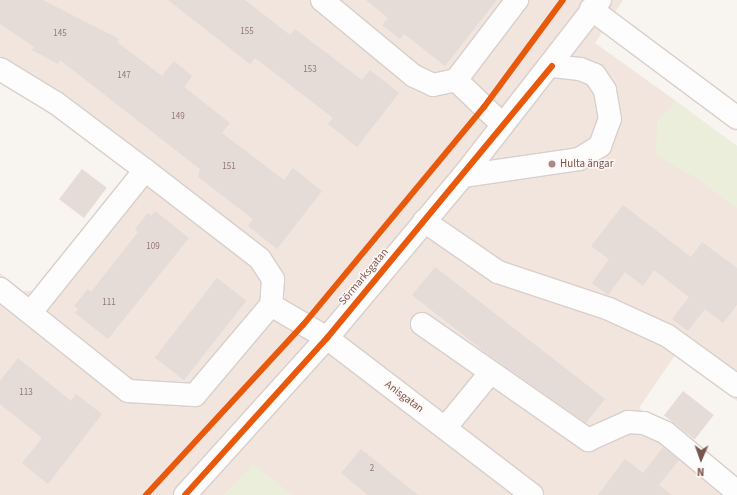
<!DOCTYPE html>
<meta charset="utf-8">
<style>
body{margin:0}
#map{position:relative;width:737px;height:495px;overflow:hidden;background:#f8f4f0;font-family:"Source Sans 3",sans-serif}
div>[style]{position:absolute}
.residential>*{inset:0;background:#f1e5de}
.green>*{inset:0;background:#eaeedb}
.building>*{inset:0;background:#e5dbd7;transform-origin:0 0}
.roads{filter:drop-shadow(1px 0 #d8cfcc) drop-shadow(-1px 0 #d8cfcc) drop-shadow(0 1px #d8cfcc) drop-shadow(0 -1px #d8cfcc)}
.minor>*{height:22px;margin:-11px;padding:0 11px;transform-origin:11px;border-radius:11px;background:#fefdfd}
.cycleway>*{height:6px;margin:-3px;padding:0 3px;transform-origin:3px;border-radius:3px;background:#e8590c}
.dots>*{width:11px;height:11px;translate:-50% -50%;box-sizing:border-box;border:2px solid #fef7f3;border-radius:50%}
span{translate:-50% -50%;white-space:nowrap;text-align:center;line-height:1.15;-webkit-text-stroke:3px #fef7f3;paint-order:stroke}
.number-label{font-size:9px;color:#957973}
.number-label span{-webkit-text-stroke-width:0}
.poi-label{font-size:11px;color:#78554f}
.left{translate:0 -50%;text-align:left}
.street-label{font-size:11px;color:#78554f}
.north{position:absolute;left:681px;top:439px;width:40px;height:40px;-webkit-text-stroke:3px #fef7f3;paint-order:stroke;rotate:182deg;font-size:11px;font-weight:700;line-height:16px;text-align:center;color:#78554f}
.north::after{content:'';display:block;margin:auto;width:14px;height:18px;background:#78554f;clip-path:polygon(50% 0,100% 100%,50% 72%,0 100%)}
</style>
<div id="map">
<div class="residential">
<i style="clip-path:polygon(0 0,623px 0,595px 43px,676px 101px,657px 122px,704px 183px,737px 208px,737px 401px,697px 367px,675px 355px,639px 408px,737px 477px,737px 495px,292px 495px,253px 465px,224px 495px,0 495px,0 273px,23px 291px,33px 291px,131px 172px,53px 110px,0 80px)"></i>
</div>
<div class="green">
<i style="clip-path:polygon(676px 101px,737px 146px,737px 208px,704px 183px,656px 155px,657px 122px)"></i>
<i style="clip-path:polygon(253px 464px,292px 495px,224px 495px)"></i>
</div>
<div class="building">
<i style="clip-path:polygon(0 0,43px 0,119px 39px,117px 42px,162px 76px,174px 61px,192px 76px,184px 87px,230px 123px,222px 133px,284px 180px,293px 168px,322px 191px,277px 249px,248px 226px,253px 219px,198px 177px,200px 169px,60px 60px,58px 64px,32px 50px,34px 47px,0 24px)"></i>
<i style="clip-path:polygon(168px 0,245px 0,290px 35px,295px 29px,362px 80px,370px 70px,399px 93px,357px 147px,328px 124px,333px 118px,255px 58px,250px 64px)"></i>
<i style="clip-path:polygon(366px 0,497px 0,445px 66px,404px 34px,400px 39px,382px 25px,388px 18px)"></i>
<i style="left:82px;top:169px;width:31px;height:38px;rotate:37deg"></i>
<i style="clip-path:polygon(623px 205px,691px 257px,702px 242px,737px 268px,737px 305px,723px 323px,705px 309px,688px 331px,672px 319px,689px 297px,654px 270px,643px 286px,625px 272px,608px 295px,592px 283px,609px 259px,591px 246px)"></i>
<i style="clip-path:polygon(155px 211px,189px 238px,108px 339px,75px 313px,78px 309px,74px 306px,88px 289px,91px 292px,138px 232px,135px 229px,148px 213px,151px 216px)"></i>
<i style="clip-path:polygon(435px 267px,605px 399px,586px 423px,489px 355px,412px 295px)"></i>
<i style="left:217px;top:278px;width:37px;height:101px;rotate:38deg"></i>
<i style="clip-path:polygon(18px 358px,71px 401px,76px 394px,102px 414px,48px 484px,22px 463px,42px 438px,0 404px,0 381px)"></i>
<i style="left:683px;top:391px;width:39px;height:31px;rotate:38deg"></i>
<i style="clip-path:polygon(663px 447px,679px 460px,659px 485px,672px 495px,598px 495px,625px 459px,643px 473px)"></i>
<i style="clip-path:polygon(361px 449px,418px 495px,368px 495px,341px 473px)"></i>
</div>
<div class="roads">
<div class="minor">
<i style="left:322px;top:0;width:119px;rotate:39.6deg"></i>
<i style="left:414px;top:76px;width:21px;rotate:25deg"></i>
<i style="left:433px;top:85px;width:24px;rotate:-12deg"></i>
<i style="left:456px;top:80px;width:101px;rotate:-52.7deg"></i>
<i style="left:591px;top:9px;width:182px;rotate:36.7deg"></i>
<i style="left:0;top:69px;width:66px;rotate:31.3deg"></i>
<i style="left:56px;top:103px;width:111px;rotate:37deg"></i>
<i style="left:145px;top:170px;width:145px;rotate:37.7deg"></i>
<i style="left:260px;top:259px;width:24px;rotate:57deg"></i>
<i style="left:273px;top:279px;width:26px;rotate:94deg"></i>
<i style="left:271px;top:305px;width:118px;rotate:130.2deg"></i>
<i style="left:195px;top:395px;width:67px;rotate:-176.6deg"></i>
<i style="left:128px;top:391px;width:164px;rotate:-141.4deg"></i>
<i style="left:456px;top:80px;width:65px;rotate:43.8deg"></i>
<i style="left:463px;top:176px;width:117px;rotate:-8.3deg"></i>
<i style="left:579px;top:159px;width:25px;rotate:-32deg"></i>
<i style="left:600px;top:146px;width:29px;rotate:-70deg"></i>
<i style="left:610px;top:119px;width:29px;rotate:-100deg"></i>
<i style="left:605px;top:90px;width:18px;rotate:-124deg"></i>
<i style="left:595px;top:75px;width:16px;rotate:-158deg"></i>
<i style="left:580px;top:69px;width:28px;rotate:-174deg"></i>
<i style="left:424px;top:221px;width:90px;rotate:34.6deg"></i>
<i style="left:498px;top:272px;width:117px;rotate:18.4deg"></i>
<i style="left:609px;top:309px;width:65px;rotate:24.6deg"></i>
<i style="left:668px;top:336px;width:85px;rotate:35.9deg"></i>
<i style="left:271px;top:305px;width:65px;rotate:30.5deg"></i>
<i style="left:327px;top:338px;width:258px;rotate:37.4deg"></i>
<i style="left:31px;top:312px;width:182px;rotate:-51.2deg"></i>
<i style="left:422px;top:324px;width:203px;rotate:34.9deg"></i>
<i style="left:588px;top:440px;width:44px;rotate:-24.2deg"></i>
<i style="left:628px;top:422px;width:16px;rotate:4deg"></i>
<i style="left:644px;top:423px;width:24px;rotate:24deg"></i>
<i style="left:666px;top:433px;width:92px;rotate:39.7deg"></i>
<i style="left:445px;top:428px;width:72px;rotate:-50.6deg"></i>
<i style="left:185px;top:495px;width:212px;rotate:-47.9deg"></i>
<i style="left:327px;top:338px;width:212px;rotate:-50deg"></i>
<i style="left:463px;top:176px;width:223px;rotate:-52.1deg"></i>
</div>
</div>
<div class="cycleway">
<i style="left:146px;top:495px;width:231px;rotate:-47.3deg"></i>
<i style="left:303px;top:325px;width:283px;rotate:-50.3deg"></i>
<i style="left:484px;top:107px;width:133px;rotate:-53.6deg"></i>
<i style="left:185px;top:495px;width:212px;rotate:-47.9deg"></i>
<i style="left:327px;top:338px;width:353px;rotate:-50.4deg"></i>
</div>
<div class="dots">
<i style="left:552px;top:164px;background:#a58d87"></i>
</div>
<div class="number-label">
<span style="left:247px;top:32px">155</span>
<span style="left:60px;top:34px">145</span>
<span style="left:310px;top:70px">153</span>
<span style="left:124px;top:76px">147</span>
<span style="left:178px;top:117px">149</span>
<span style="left:229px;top:167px">151</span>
<span style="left:153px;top:247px">109</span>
<span style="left:109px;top:303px">111</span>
<span style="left:26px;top:393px">113</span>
<span style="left:372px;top:469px">2</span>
</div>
<div class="poi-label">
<span class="left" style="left:560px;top:164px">Hulta ängar</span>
</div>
<div class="street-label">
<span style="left:364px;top:277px;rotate:-50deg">Sörmarksgatan</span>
<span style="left:404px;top:397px;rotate:37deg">Anisgatan</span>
</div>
<div class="north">N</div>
</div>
